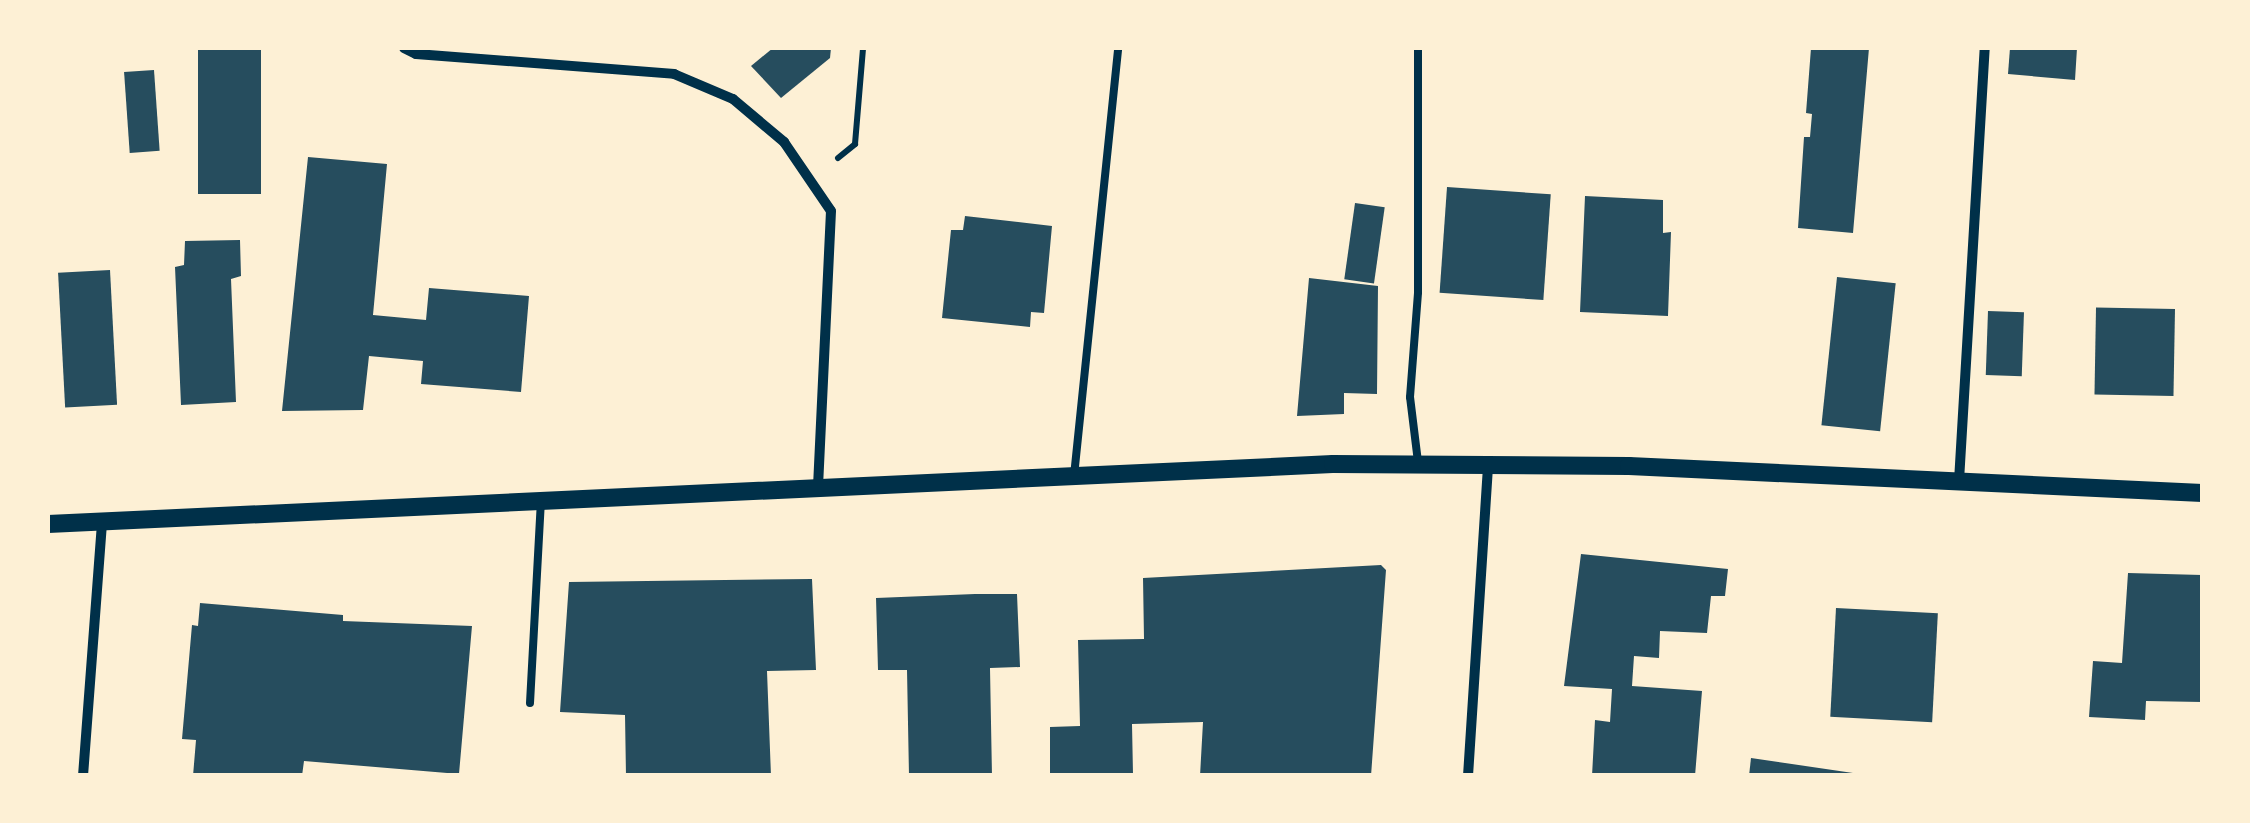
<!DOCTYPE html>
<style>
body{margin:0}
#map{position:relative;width:2250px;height:823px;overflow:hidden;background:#fdf0d5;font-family:Roboto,sans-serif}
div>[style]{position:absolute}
.building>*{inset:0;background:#264d5e;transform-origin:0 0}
.path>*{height:6px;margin:-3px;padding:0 3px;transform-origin:3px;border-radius:3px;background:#003049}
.service>*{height:8px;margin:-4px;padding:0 4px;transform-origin:4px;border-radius:4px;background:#003049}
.minor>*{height:10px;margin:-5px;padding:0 5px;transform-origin:5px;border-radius:5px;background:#003049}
.tertiary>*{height:18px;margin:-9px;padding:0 9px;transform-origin:9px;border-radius:9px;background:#003049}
span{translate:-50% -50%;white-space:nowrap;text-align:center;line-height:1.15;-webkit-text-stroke:10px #fdf0d5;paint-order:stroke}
.frame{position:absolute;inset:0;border:50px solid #fdf0d5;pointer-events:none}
</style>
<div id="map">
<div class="building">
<i style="left:198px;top:48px;width:63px;height:146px"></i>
<i style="clip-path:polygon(773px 48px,831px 48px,830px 58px,781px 98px,751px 66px)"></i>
<i style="clip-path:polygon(1811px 48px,1869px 48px,1853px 233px,1798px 228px,1804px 137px,1810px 137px,1812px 114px,1806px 113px)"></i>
<i style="clip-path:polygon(2010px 48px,2077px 48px,2075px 80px,2008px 74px)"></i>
<i style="left:154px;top:70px;width:81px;height:30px;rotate:86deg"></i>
<i style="clip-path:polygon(308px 157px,387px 164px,373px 315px,426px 320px,429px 288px,529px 296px,521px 392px,421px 384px,423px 361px,369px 356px,363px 410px,282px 411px)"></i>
<i style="left:1447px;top:187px;width:104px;height:106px;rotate:4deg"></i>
<i style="clip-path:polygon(1585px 196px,1663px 200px,1663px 233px,1671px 232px,1668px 316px,1580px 312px)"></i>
<i style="left:1355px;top:203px;width:30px;height:77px;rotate:8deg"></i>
<i style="clip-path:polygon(965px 216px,1052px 226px,1044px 313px,1031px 312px,1030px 327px,942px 318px,951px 230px,963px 230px)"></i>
<i style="clip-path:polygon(240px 240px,241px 276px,231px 279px,236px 402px,181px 405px,175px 267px,184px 265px,185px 241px)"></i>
<i style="left:110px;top:270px;width:135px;height:52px;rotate:87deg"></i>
<i style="left:1837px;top:277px;width:59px;height:149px;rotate:6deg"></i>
<i style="clip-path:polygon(1309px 278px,1378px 286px,1377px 394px,1344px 393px,1344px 414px,1297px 416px)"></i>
<i style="left:2175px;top:309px;width:87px;height:79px;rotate:91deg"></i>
<i style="left:1988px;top:311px;width:36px;height:64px;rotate:2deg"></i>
<i style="clip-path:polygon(1581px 554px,1728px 569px,1725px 596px,1711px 596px,1707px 633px,1660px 631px,1659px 658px,1634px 656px,1632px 686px,1702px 691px,1695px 776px,1592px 776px,1595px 720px,1610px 722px,1612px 689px,1564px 686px)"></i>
<i style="clip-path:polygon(1381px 565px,1386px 570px,1371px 776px,1200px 776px,1203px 722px,1132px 724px,1133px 774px,1050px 776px,1050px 727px,1080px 726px,1078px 640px,1144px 639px,1143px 578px)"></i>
<i style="clip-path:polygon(2128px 573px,2202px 575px,2202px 702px,2146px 701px,2145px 720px,2089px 717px,2093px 661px,2122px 663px)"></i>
<i style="clip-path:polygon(812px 579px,816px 670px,767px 671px,771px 776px,626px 776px,625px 715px,560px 712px,569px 582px)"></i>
<i style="clip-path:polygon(975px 594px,1017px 594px,1020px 667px,990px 668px,992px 776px,909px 776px,907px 670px,878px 670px,876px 598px)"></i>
<i style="clip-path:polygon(200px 603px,343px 615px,343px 621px,472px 626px,459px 774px,304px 761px,302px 776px,193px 776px,196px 740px,182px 739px,192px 625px,198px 626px)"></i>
<i style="left:1836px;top:608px;width:102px;height:109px;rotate:3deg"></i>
<i style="clip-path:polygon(1751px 758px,1853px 773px,1853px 776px,1749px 776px)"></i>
</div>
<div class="path">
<i style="left:838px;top:158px;width:22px;rotate:-39deg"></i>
<i style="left:855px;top:144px;width:96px;rotate:-85.2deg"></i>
</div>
<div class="service">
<i style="left:1418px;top:462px;width:65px;rotate:-97deg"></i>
<i style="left:1410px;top:397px;width:105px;rotate:-85.6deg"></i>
<i style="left:1418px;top:292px;width:244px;rotate:-90deg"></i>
<i style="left:1074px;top:476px;width:430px;rotate:-84.1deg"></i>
<i style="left:530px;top:703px;width:201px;rotate:-86.9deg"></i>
</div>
<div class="minor">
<i style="left:404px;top:48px;width:13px;rotate:27deg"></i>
<i style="left:416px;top:54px;width:259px;rotate:4.4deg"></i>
<i style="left:674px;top:74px;width:64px;rotate:23deg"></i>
<i style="left:733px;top:99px;width:67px;rotate:40.1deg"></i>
<i style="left:784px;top:142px;width:83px;rotate:55.7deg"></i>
<i style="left:831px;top:211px;width:278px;rotate:92.7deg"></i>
<i style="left:1959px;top:481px;width:434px;rotate:-86.6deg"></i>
<i style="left:83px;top:776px;width:254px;rotate:-85.7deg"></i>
<i style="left:1468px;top:776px;width:313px;rotate:-86.3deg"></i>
</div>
<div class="tertiary">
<i style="left:48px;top:524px;width:1286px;rotate:-2.67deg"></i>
<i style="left:1333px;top:464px;width:296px;rotate:0.4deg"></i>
<i style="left:1629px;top:466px;width:574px;rotate:2.7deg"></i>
</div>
<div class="frame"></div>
</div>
